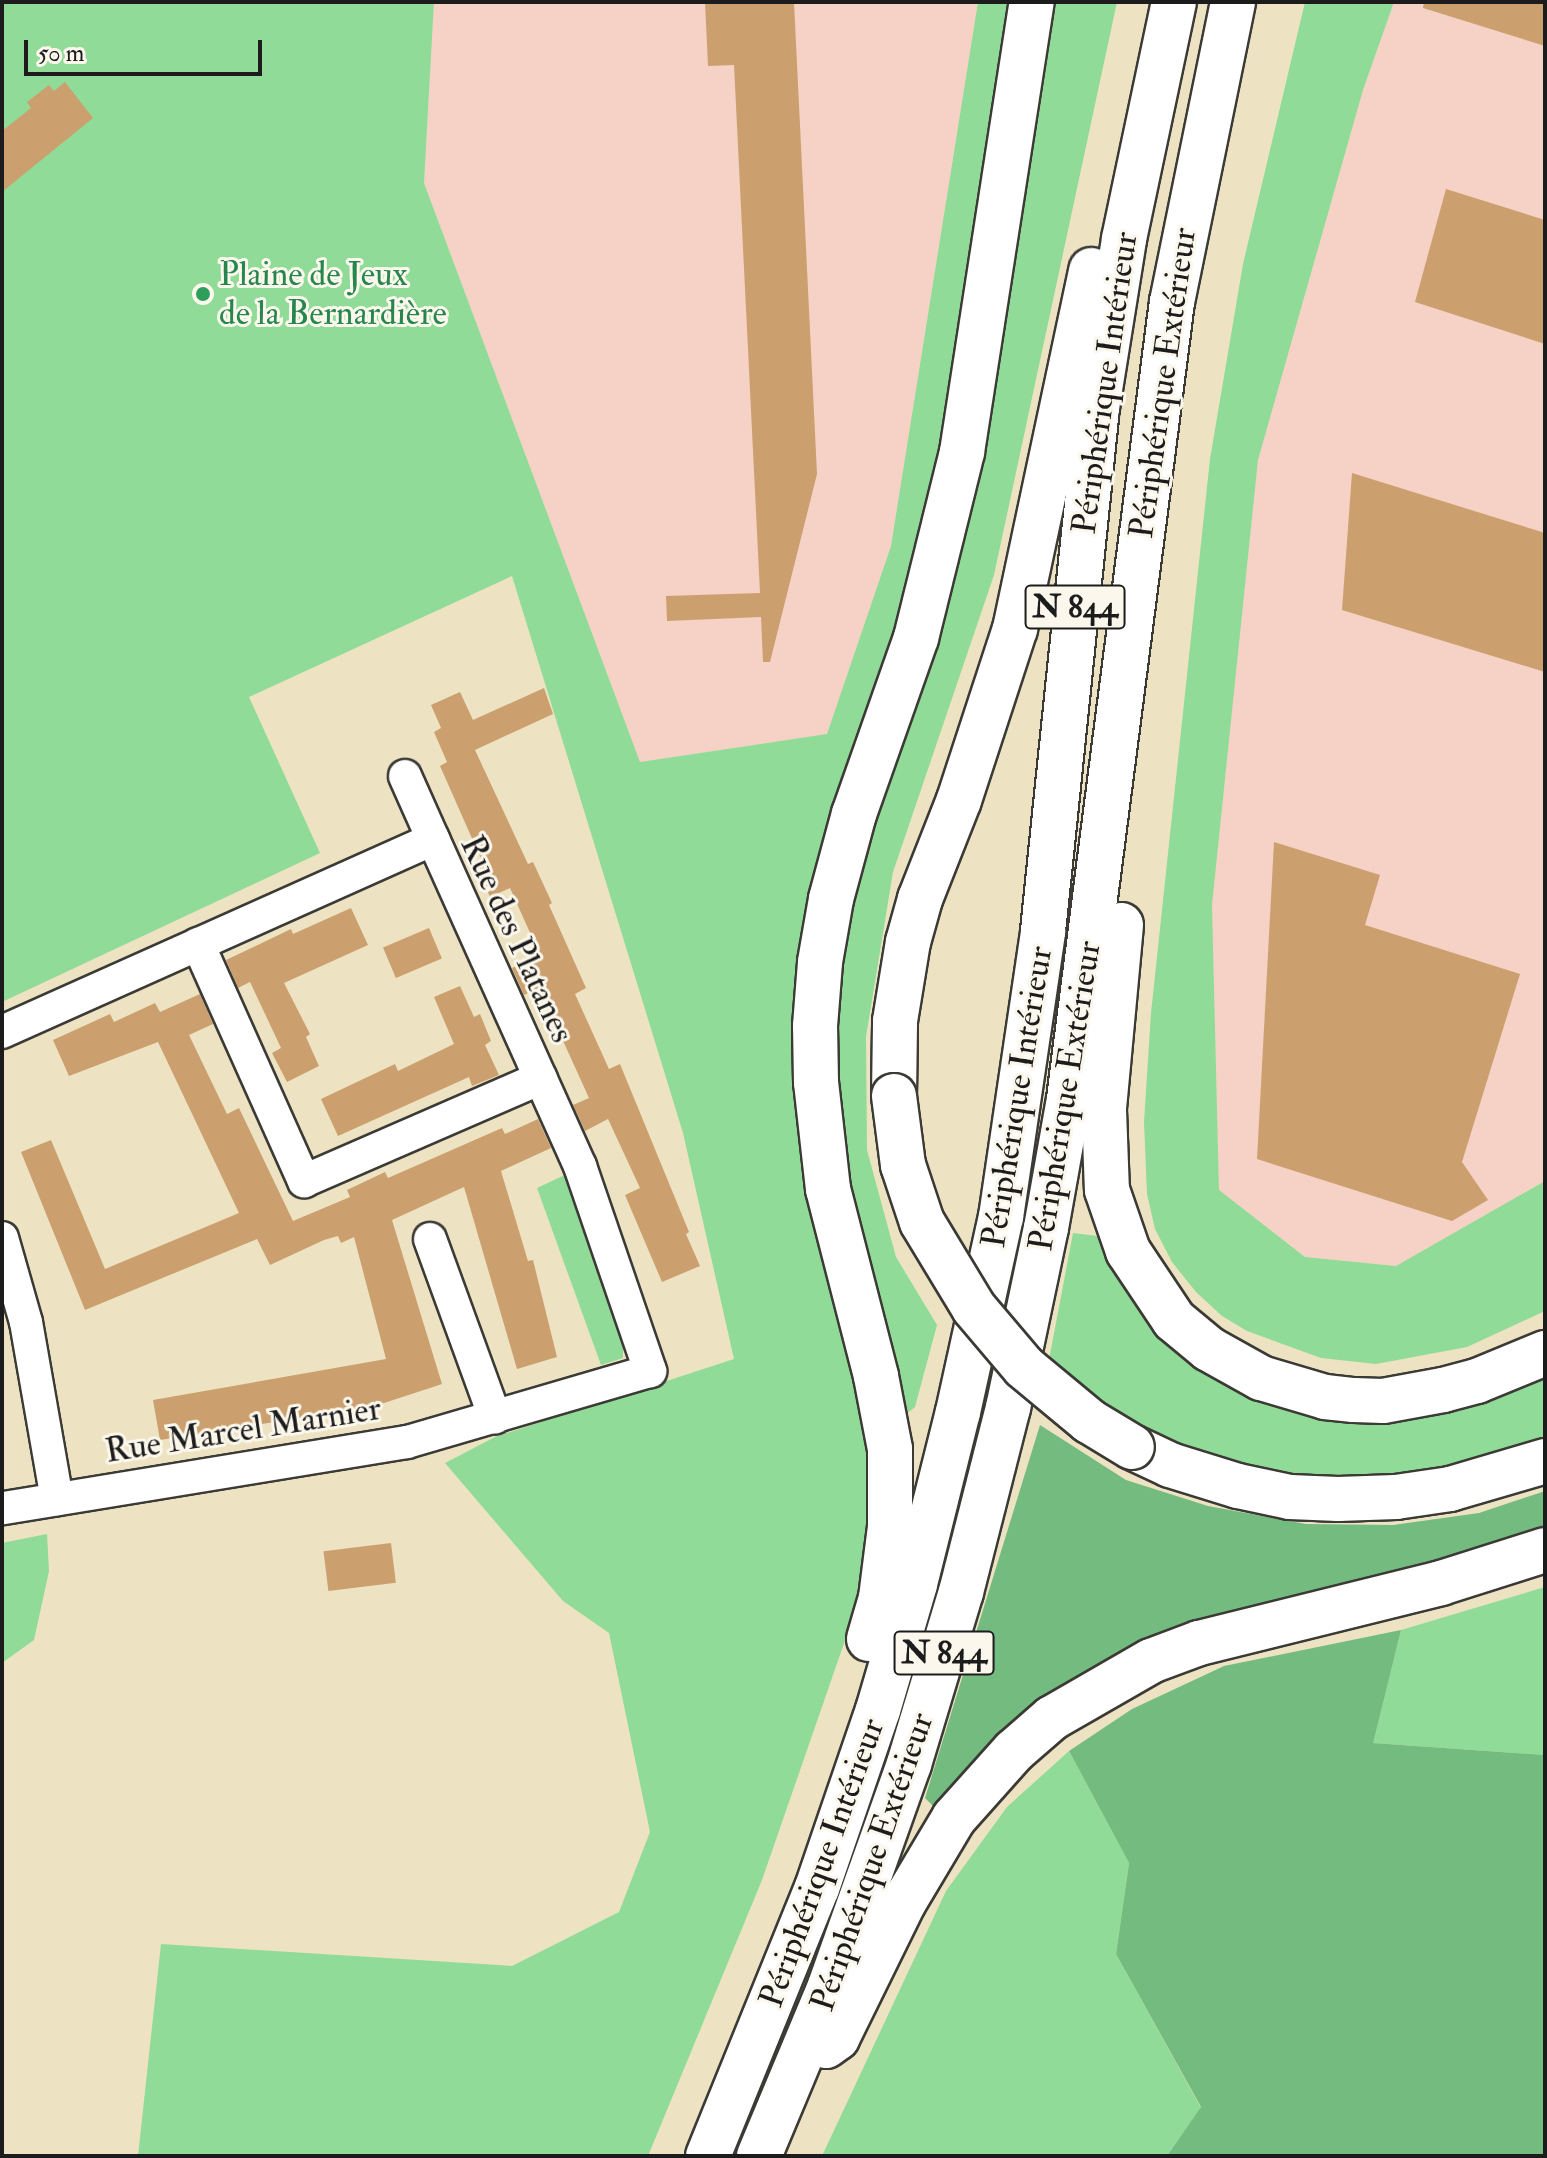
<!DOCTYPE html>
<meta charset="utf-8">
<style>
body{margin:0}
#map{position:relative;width:1547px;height:2158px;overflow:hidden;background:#ede3c3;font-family:"IM FELL Double Pica",serif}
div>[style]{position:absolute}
.built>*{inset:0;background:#f6d1c5}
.green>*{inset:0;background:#90db97}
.forest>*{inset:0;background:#74bb80}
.building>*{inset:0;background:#cba06e;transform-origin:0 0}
.roads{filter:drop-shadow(2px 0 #3b3a35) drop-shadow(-2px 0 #3b3a35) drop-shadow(0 2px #3b3a35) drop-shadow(0 -2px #3b3a35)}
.minor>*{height:32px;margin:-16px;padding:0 16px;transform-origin:16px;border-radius:16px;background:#fff}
.highway>*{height:44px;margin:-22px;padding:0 22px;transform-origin:22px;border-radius:22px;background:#fff}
.bridges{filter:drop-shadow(2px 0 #3b3a35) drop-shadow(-2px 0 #3b3a35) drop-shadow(0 2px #3b3a35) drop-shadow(0 -2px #3b3a35)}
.highway-bridge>*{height:44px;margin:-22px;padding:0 22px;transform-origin:22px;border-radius:22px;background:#fff}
.dots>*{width:22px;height:22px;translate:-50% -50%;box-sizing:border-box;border:4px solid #fbf7ec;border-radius:50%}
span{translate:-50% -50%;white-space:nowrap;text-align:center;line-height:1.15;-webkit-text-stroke:6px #fbf7ec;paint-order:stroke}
.shield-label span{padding:2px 6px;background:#fbf7ec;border:2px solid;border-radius:6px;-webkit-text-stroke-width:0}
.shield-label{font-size:32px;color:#1c1c1c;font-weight:700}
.leisure-label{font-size:34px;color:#27864d}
.left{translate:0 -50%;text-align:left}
.street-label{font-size:34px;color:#1c1c1c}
.frame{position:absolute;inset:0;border:4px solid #1c1c1c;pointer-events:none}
.scale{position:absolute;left:24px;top:40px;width:238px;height:36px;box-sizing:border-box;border:4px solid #1c1c1c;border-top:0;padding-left:10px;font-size:24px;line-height:28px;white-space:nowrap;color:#1c1c1c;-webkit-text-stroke:6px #fbf7ec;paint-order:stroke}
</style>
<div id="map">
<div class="built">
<i style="clip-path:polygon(434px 2px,978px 2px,891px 546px,827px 734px,640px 762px,424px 183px)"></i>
<i style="clip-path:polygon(1394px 2px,1545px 2px,1545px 1181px,1396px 1266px,1305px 1257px,1219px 1190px,1212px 905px,1258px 460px,1363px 90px)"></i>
</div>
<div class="green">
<i style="clip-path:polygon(2px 2px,434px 2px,424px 183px,640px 762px,827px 734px,891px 546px,978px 2px,1117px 2px,994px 575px,893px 872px,866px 1037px,867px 1150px,896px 1257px,937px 1325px,915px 1407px,870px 1443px,873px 1521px,859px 1600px,762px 1880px,648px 2156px,138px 2156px,161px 1944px,512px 1966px,619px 1912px,650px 1832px,609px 1633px,563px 1601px,445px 1463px,495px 1437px,734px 1359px,683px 1133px,512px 576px,249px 697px,320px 853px,2px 1002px)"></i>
<i style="clip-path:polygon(1305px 2px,1394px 2px,1363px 90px,1258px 460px,1212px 905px,1219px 1190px,1305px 1257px,1396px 1266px,1545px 1181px,1545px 1311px,1467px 1347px,1376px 1364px,1321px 1358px,1247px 1331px,1222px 1316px,1196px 1292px,1172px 1262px,1155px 1229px,1147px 1194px,1144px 1122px,1151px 1013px,1210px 459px,1243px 264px)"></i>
<i style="clip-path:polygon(569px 1173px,623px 1330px,623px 1358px,601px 1365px,537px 1188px)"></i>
<i style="clip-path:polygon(1073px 1233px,1106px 1237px,1294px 1406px,1545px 1367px,1545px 1442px,1479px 1467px,1355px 1481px,1240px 1467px,1141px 1436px,1048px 1365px)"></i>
<i style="clip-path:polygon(47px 1534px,49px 1571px,34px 1640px,2px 1663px,2px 1543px)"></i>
<i style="clip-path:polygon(1545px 1587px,1545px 1755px,1372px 1743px,1401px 1630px)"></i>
<i style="clip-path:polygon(1069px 1751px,1129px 1863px,1116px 1954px,1201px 2108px,1167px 2156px,822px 2156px,946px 1891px,1007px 1807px)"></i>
</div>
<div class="forest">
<i style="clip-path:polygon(1040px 1425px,1126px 1480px,1208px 1506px,1306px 1524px,1393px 1525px,1479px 1513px,1545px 1491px,1545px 1528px,1456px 1562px,1248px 1615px,937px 1810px,925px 1798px)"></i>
<i style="clip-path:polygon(1401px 1630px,1373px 1743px,1545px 1755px,1545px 2156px,1167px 2156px,1201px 2107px,1116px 1954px,1129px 1863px,1069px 1751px,1132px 1709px,1224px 1666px)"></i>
</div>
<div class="building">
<i style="clip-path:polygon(705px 2px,794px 2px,817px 474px,770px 662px,763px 662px,761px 617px,667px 621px,666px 596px,760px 593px,734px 65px,708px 66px)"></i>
<i style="clip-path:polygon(1424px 2px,1545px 2px,1545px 46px,1423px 8px)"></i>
<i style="clip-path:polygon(65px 82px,93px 118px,2px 192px,2px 131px,31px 108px,27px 102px,49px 85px,54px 91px)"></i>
<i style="clip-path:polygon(1446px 189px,1545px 220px,1545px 344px,1415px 302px)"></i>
<i style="clip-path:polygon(1352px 473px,1545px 533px,1545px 672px,1342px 610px)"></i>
<i style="clip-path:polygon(544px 688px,553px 714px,475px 750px,528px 864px,533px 862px,552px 903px,549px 905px,586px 988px,575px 994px,609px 1069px,620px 1064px,689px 1232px,686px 1234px,700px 1266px,662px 1282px,625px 1195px,640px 1188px,608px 1119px,585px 1131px,573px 1105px,589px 1098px,539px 988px,524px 995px,512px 968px,540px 955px,510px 888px,490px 897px,476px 864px,482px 861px,440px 766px,447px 762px,434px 732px,441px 728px,431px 705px,460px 692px,473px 720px)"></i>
<i style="clip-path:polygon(1274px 842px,1380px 875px,1365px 925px,1520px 974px,1462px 1162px,1488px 1200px,1452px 1221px,1257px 1159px)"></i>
<i style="clip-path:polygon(351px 908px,368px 945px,284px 983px,310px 1034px,306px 1037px,319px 1066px,287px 1082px,272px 1053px,281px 1048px,250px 982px,238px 988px,226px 960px,291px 929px,293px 934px)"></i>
<i style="left:429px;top:928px;width:33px;height:50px;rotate:67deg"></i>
<i style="clip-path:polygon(460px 986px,474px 1017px,480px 1014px,491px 1041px,485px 1045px,499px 1075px,472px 1086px,469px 1077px,338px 1136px,321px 1099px,395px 1064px,398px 1071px,454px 1044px,434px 997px)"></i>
<i style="clip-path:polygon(200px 994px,213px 1024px,189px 1035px,227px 1114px,239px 1108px,293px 1221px,350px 1197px,347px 1190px,385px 1172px,388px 1178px,502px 1128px,505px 1134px,538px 1119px,551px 1148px,501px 1171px,528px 1261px,533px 1260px,557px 1357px,517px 1369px,464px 1187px,392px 1220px,442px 1384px,375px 1406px,160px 1440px,153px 1400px,386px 1359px,354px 1237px,341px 1243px,338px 1236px,324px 1240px,270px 1265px,257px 1239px,85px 1310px,21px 1152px,51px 1140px,105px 1269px,239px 1213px,158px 1042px,69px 1076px,53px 1040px,110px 1014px,114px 1022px,155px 1003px,160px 1012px)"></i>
<i style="left:391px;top:1543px;width:40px;height:68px;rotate:83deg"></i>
</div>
<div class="roads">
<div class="minor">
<i style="left:405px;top:776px;width:69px;rotate:66deg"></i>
<i style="left:198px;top:944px;width:260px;rotate:65.9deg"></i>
<i style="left:304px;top:1181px;width:258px;rotate:-23.5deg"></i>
<i style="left:2px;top:1032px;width:472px;rotate:-24.1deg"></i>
<i style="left:433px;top:839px;width:359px;rotate:65.8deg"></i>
<i style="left:580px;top:1166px;width:217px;rotate:71.1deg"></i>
<i style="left:650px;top:1371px;width:253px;rotate:163.7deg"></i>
<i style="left:407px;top:1442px;width:410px;rotate:170.7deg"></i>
<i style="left:2px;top:1238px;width:87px;rotate:74.1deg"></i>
<i style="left:26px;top:1322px;width:180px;rotate:80.1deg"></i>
<i style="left:430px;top:1239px;width:190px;rotate:70deg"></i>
</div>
<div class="highway">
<i style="left:1121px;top:925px;width:186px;rotate:95.3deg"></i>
<i style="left:1104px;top:1110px;width:80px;rotate:87.9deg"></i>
<i style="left:1107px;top:1190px;width:65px;rotate:71deg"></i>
<i style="left:1128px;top:1251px;width:83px;rotate:56.3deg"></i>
<i style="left:1174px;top:1320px;width:45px;rotate:39.6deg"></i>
<i style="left:1209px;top:1349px;width:60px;rotate:29.1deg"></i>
<i style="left:1261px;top:1378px;width:67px;rotate:16.5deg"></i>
<i style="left:1325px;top:1397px;width:29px;rotate:6deg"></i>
<i style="left:1354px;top:1400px;width:29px;rotate:2deg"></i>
<i style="left:1383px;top:1401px;width:61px;rotate:-10.4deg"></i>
<i style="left:1443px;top:1390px;width:35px;rotate:-15deg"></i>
<i style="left:1477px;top:1381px;width:74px;rotate:-22.4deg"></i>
<i style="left:894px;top:1096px;width:75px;rotate:-89.2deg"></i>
<i style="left:895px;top:1021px;width:80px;rotate:-80.7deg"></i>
<i style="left:908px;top:942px;width:45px;rotate:-74.4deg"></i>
<i style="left:920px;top:899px;width:106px;rotate:-68.5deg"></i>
<i style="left:959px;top:800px;width:180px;rotate:-71.9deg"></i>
<i style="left:1015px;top:629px;width:367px;rotate:-78deg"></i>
<i style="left:1132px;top:1447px;width:42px;rotate:25.3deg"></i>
<i style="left:1170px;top:1465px;width:71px;rotate:17.2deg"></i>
<i style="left:1238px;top:1486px;width:53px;rotate:11.9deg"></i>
<i style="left:1290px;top:1497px;width:48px;rotate:2.4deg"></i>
<i style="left:1338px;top:1499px;width:58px;rotate:-2deg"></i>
<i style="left:1396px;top:1497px;width:55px;rotate:-8.4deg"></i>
<i style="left:1450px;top:1489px;width:99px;rotate:-16.4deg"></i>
<i style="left:869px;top:1639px;width:43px;rotate:-73.7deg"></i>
<i style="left:881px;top:1598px;width:72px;rotate:-82.8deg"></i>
<i style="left:890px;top:1527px;width:78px;rotate:-90deg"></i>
<i style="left:890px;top:1449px;width:74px;rotate:-100.9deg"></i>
<i style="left:876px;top:1376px;width:193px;rotate:-104.4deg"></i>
<i style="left:828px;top:1189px;width:108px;rotate:-96.4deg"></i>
<i style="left:816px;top:1082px;width:56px;rotate:-91deg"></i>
<i style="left:815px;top:1026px;width:64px;rotate:-85.5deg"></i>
<i style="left:820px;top:962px;width:64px;rotate:-80.1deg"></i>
<i style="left:831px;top:899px;width:88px;rotate:-74.9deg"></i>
<i style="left:854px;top:814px;width:187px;rotate:-70.6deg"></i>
<i style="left:916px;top:638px;width:192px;rotate:-76.1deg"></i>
<i style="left:962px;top:452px;width:455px;rotate:-81.2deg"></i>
<i style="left:826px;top:2046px;width:14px;rotate:-36deg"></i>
<i style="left:837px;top:2038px;width:152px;rotate:-63.8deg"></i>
<i style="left:904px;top:1902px;width:98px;rotate:-59.2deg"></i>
<i style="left:954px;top:1818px;width:90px;rotate:-48.2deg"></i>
<i style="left:1014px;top:1751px;width:50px;rotate:-41deg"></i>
<i style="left:1052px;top:1718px;width:114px;rotate:-29.9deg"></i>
<i style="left:1151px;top:1661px;width:51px;rotate:-20.6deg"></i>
<i style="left:1199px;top:1643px;width:249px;rotate:-13.9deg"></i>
<i style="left:1441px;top:1583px;width:109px;rotate:-17.6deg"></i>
<i style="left:708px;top:2156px;width:289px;rotate:-67.9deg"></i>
<i style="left:817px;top:1888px;width:188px;rotate:-71.1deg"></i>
<i style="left:878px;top:1710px;width:131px;rotate:-73.6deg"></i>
<i style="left:915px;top:1584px;width:177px;rotate:-76deg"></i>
<i style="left:958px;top:1412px;width:200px;rotate:-77.6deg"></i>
<i style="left:1001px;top:1217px;width:289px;rotate:-81.6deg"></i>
<i style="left:1043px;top:931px;width:526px;rotate:-84.11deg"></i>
<i style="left:1097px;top:408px;width:171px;rotate:-80.9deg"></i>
<i style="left:1124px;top:239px;width:242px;rotate:-78.1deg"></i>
<i style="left:759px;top:2156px;width:184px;rotate:-67.3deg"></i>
<i style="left:830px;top:1986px;width:236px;rotate:-70.4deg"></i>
<i style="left:909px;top:1764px;width:180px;rotate:-73.2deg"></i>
<i style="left:961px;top:1592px;width:190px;rotate:-75.7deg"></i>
<i style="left:1008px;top:1408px;width:184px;rotate:-78.1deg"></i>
<i style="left:1046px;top:1228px;width:131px;rotate:-79.9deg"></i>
<i style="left:1069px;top:1099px;width:804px;rotate:-82.64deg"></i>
<i style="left:1172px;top:302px;width:306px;rotate:-78.5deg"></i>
</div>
</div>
<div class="bridges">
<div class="highway-bridge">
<i style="left:894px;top:1096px;width:70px;rotate:82.6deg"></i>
<i style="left:903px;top:1165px;width:60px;rotate:71.6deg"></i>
<i style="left:922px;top:1222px;width:100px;rotate:58.8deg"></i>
<i style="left:974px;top:1308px;width:77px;rotate:49.7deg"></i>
<i style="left:1024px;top:1367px;width:85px;rotate:39.7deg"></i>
<i style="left:1089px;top:1421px;width:50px;rotate:31.2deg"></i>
</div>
</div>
<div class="dots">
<i style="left:203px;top:294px;background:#2e9e5b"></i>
</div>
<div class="shield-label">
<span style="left:1075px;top:607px">N 844</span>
<span style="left:944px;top:1653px">N 844</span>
</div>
<div class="leisure-label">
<span class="left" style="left:219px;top:294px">Plaine de Jeux<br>de la Bernardière</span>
</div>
<div class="street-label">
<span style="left:1105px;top:383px;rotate:-82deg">Périphérique Intérieur</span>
<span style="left:1163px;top:383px;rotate:-82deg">Périphérique Extérieur</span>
<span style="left:517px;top:939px;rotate:65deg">Rue des Platanes</span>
<span style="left:1065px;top:1096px;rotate:-81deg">Périphérique Extérieur</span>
<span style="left:1017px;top:1097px;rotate:-81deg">Périphérique Intérieur</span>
<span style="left:243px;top:1430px;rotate:-9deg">Rue Marcel Marnier</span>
<span style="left:872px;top:1862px;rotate:-71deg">Périphérique Extérieur</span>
<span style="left:822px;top:1863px;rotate:-70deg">Périphérique Intérieur</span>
</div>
<div class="frame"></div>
<div class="scale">50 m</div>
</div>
